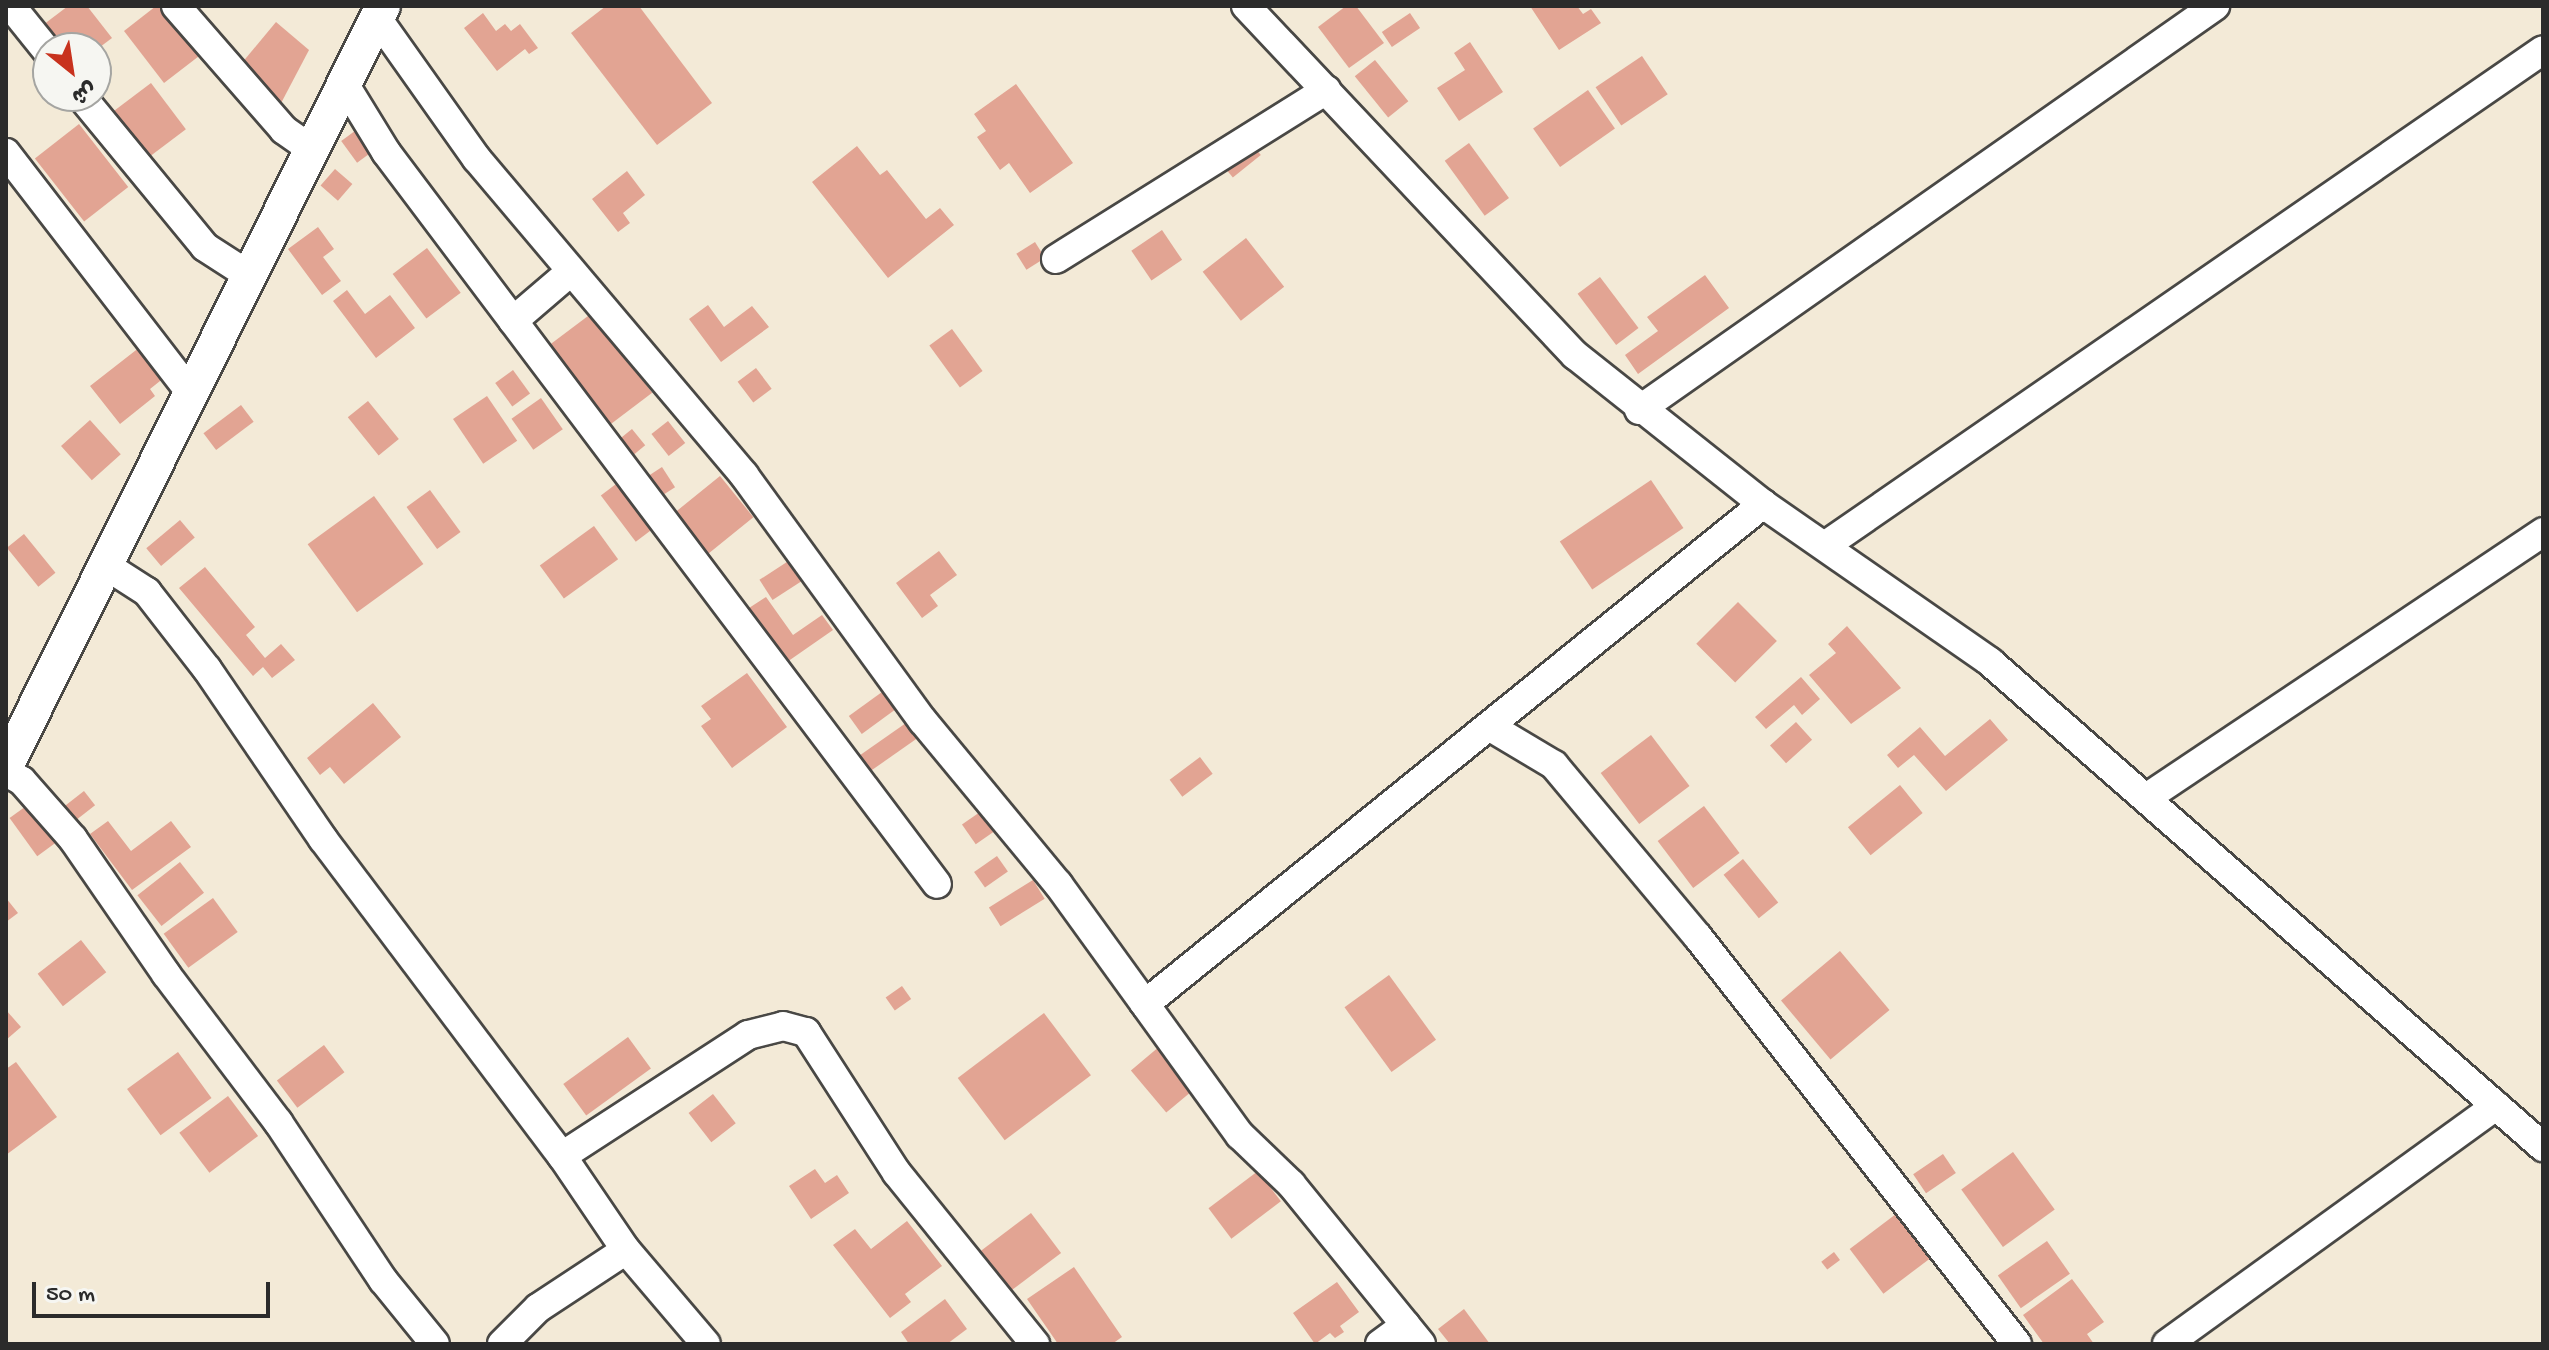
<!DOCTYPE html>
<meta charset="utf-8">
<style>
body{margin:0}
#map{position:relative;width:2549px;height:1350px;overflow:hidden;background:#f3ead7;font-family:"Gochi Hand","Playpen Sans Arabic",sans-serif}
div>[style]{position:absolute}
.building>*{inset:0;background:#e2a493;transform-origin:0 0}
.roads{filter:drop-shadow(2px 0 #494845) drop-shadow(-2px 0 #494845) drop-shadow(0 2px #494845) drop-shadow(0 -2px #494845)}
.minor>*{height:28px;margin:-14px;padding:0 14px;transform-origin:14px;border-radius:14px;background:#fff}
.tertiary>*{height:34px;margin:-17px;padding:0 17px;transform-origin:17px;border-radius:17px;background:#fff}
span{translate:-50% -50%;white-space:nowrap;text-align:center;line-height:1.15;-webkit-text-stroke:6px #f6f6f2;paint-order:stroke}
.frame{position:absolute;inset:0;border:8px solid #2b2b2b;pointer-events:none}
.north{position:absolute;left:32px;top:32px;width:80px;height:80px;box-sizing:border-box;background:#f6f6f2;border:2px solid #a5a5a2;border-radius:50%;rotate:150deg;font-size:22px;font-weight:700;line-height:32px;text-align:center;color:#2b2b2b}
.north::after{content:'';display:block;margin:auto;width:28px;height:36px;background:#c8321e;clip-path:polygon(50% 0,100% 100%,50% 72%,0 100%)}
.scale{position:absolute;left:32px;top:1282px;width:238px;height:36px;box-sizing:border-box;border:4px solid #2b2b2b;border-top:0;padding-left:10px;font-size:24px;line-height:28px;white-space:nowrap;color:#2b2b2b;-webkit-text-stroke:6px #f6f6f2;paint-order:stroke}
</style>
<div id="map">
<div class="building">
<i style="clip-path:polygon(68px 6px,87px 6px,112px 38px,96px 50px,61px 48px,43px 25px)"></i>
<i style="clip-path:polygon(156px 6px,167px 6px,203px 53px,164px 83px,124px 31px)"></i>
<i style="clip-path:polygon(606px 6px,639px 6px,712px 103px,657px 145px,571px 33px)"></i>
<i style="clip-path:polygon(1346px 6px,1356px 6px,1384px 43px,1349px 68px,1318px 27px)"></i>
<i style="clip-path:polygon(1530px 6px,1577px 6px,1583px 14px,1591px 9px,1601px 23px,1559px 50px)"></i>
<i style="clip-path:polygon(483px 13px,496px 31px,505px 24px,511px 31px,520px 24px,538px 48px,529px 54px,525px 49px,497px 71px,464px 28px)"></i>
<i style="left:1410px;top:13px;width:18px;height:34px;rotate:56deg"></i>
<i style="clip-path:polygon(276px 22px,309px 50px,279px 107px,241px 64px)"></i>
<i style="clip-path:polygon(1470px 42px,1503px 92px,1459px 121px,1437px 88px,1465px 70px,1454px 53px)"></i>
<i style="left:1642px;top:56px;width:46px;height:56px;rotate:56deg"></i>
<i style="left:1375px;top:60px;width:53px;height:26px;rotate:51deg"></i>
<i style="left:151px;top:83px;width:58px;height:49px;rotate:53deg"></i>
<i style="clip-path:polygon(1016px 84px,1073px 163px,1030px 193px,1009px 163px,1000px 170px,977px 137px,986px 131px,974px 114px)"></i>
<i style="left:1588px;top:90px;width:47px;height:67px;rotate:55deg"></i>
<i style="left:79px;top:124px;width:80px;height:56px;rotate:52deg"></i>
<i style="left:359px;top:128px;width:27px;height:22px;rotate:54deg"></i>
<i style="left:1469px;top:143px;width:68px;height:30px;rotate:54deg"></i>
<i style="left:1252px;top:144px;width:14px;height:36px;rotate:51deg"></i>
<i style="clip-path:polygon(857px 146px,880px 175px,887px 170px,926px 219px,940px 208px,954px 225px,888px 278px,812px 182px)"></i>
<i style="left:335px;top:169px;width:23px;height:22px;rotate:41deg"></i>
<i style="clip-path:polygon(627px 171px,645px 195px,623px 213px,630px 223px,618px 232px,592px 199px)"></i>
<i style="clip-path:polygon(318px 227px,334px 249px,323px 257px,341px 281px,322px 295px,288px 249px)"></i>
<i style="left:1162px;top:230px;width:36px;height:37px;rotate:56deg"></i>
<i style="left:1246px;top:238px;width:62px;height:55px;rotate:52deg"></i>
<i style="left:1035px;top:242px;width:19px;height:22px;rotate:58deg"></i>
<i style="left:427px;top:248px;width:56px;height:43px;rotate:53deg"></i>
<i style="clip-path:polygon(1705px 275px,1729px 308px,1638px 374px,1625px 355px,1658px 331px,1647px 317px)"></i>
<i style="left:1600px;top:277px;width:64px;height:28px;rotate:53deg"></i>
<i style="clip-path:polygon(347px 290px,365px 314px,390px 295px,415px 328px,376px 358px,333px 301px)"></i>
<i style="clip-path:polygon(708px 305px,724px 327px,752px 306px,769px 327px,721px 362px,689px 319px)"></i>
<i style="left:592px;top:313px;width:100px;height:55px;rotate:53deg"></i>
<i style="left:952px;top:329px;width:52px;height:28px;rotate:54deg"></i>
<i style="clip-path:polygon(140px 347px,165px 377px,150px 389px,155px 396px,120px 424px,90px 386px)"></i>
<i style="left:756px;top:368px;width:26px;height:23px;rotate:53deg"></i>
<i style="left:513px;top:370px;width:29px;height:22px;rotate:54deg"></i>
<i style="left:487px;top:396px;width:54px;height:41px;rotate:56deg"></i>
<i style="left:541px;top:398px;width:38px;height:36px;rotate:55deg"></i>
<i style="left:368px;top:401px;width:49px;height:26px;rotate:51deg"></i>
<i style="left:241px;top:405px;width:21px;height:47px;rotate:53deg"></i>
<i style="left:90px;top:420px;width:46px;height:39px;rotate:48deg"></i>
<i style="left:668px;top:421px;width:28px;height:21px;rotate:52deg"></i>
<i style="left:632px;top:429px;width:21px;height:18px;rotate:51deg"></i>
<i style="left:662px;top:467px;width:24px;height:16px;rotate:57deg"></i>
<i style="left:720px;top:476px;width:53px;height:64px;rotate:51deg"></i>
<i style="left:624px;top:478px;width:58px;height:29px;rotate:53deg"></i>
<i style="left:1651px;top:480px;width:58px;height:110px;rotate:56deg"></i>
<i style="left:430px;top:490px;width:52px;height:29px;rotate:54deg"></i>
<i style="left:374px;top:496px;width:84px;height:82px;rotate:54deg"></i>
<i style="left:180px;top:520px;width:23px;height:44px;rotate:50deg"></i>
<i style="left:594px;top:526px;width:41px;height:67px;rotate:54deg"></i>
<i style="left:24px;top:534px;width:50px;height:22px;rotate:51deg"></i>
<i style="clip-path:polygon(939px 551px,957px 575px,930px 595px,938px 606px,922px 618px,896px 583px)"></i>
<i style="left:793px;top:558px;width:24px;height:40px;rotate:57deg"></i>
<i style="clip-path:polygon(205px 567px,255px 627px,246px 635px,265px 658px,281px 644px,295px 660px,272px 678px,263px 667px,253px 676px,179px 588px)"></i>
<i style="clip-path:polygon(766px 597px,793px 635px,822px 615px,833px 630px,787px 662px,749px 608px)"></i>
<i style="left:1738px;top:602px;width:55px;height:59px;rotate:45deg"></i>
<i style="clip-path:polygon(1847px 626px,1901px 688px,1851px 724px,1809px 675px,1836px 653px,1828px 644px)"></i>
<i style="clip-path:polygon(747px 673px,787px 727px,732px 768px,701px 726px,711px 719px,701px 706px)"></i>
<i style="clip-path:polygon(1801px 677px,1820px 699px,1802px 715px,1794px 705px,1766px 729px,1755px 717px)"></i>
<i style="left:882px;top:692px;width:22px;height:41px;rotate:54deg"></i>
<i style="clip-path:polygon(373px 703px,401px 737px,344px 784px,330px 767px,320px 775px,307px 758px)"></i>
<i style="clip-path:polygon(1990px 719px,2008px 740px,1946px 791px,1914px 755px,1898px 768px,1887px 755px,1920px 727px,1945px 756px)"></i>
<i style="left:1796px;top:722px;width:24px;height:35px;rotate:48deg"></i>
<i style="left:906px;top:723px;width:19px;height:58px;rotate:55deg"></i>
<i style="left:1651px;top:735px;width:64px;height:63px;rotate:53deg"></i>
<i style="left:1200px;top:757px;width:21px;height:38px;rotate:53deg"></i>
<i style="left:1900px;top:785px;width:36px;height:67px;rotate:51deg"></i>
<i style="left:84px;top:791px;width:18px;height:24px;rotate:52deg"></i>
<i style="left:29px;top:804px;width:47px;height:24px;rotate:54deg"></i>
<i style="left:1704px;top:806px;width:59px;height:58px;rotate:53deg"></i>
<i style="left:980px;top:812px;width:24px;height:22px;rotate:55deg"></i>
<i style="clip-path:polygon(108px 821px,131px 851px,171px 821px,191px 847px,132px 890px,90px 834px)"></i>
<i style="left:997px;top:856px;width:19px;height:28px;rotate:55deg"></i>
<i style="left:1743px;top:859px;width:56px;height:25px;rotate:51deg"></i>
<i style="left:180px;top:862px;width:39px;height:54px;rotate:52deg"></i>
<i style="left:1033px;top:880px;width:22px;height:52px;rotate:58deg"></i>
<i style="clip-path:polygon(6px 898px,18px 913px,6px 922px)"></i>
<i style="left:213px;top:898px;width:42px;height:61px;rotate:54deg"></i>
<i style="left:81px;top:940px;width:41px;height:55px;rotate:52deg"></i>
<i style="left:1840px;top:951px;width:77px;height:77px;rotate:50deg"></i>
<i style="left:1389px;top:975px;width:80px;height:55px;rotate:54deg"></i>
<i style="left:902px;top:986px;width:16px;height:20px;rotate:55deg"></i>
<i style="clip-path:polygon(6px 1010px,21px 1027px,6px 1040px)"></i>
<i style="left:1044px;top:1013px;width:78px;height:108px;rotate:53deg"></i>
<i style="left:628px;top:1037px;width:39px;height:80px;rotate:54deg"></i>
<i style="left:324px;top:1045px;width:34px;height:59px;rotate:53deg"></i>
<i style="left:1160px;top:1046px;width:55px;height:38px;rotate:50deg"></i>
<i style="left:178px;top:1052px;width:57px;height:63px;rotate:54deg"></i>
<i style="clip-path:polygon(16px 1062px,57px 1117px,6px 1155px,6px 1069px)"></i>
<i style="left:713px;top:1094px;width:37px;height:31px;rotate:52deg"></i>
<i style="left:228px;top:1096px;width:50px;height:61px;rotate:53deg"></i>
<i style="left:2013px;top:1152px;width:71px;height:64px;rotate:54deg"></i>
<i style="left:1943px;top:1154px;width:23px;height:36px;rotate:56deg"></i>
<i style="clip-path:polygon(815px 1169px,825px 1183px,837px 1175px,849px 1193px,811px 1219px,789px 1186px)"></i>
<i style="left:1258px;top:1171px;width:38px;height:62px;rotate:53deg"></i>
<i style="left:1031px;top:1213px;width:50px;height:63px;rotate:53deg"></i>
<i style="left:1896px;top:1214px;width:56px;height:58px;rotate:53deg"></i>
<i style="clip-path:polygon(907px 1221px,942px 1266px,905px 1294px,911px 1302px,890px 1318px,833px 1245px,855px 1229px,871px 1249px)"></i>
<i style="left:2047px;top:1241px;width:40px;height:60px;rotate:55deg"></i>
<i style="left:1834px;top:1252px;width:10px;height:16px;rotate:53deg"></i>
<i style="clip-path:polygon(1074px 1267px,1122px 1337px,1112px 1344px,1058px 1344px,1027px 1299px)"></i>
<i style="clip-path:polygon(2072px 1279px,2104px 1322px,2087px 1334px,2094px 1344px,2044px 1344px,2023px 1315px)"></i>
<i style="clip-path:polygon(1337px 1282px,1359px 1312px,1340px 1326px,1344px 1332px,1335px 1338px,1330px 1333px,1315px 1344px,1293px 1313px)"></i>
<i style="clip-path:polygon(945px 1299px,967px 1329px,947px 1344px,909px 1344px,901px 1332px)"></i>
<i style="clip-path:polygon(1464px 1309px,1490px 1344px,1450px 1344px,1438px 1329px)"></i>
</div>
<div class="roads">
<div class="minor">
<i style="left:11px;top:6px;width:59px;rotate:51.2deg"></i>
<i style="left:176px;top:6px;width:164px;rotate:48.9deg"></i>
<i style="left:284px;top:130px;width:35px;rotate:35deg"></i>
<i style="left:1246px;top:6px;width:480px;rotate:46.7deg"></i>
<i style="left:1575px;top:355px;width:240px;rotate:38.4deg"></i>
<i style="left:1763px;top:504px;width:277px;rotate:34.8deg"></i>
<i style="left:1990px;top:662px;width:736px;rotate:41.25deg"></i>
<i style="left:377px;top:18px;width:173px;rotate:54.7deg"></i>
<i style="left:477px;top:159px;width:414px;rotate:49.8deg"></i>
<i style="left:744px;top:475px;width:304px;rotate:54deg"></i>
<i style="left:923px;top:721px;width:212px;rotate:50.4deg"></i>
<i style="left:1058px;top:884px;width:310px;rotate:54.1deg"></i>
<i style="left:1240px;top:1135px;width:71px;rotate:43.9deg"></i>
<i style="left:1291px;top:1184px;width:206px;rotate:50.9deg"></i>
<i style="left:345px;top:85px;width:79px;rotate:58.5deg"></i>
<i style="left:386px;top:152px;width:916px;rotate:53.03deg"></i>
<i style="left:81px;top:96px;width:195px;rotate:50.6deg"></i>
<i style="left:205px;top:247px;width:54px;rotate:32.8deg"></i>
<i style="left:6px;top:153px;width:303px;rotate:52.4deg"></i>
<i style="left:1056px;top:259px;width:319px;rotate:-32deg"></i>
<i style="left:513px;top:321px;width:74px;rotate:-40.6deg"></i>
<i style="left:1639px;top:410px;width:704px;rotate:-35.05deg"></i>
<i style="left:1826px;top:545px;width:871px;rotate:-34.62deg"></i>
<i style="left:105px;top:565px;width:50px;rotate:32.7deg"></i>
<i style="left:147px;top:592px;width:98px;rotate:52.1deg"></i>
<i style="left:207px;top:669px;width:206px;rotate:55.7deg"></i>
<i style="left:323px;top:839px;width:397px;rotate:53deg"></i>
<i style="left:562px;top:1156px;width:114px;rotate:55.8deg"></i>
<i style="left:626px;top:1250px;width:123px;rotate:49.6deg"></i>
<i style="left:1492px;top:728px;width:72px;rotate:30.8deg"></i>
<i style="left:1554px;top:765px;width:224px;rotate:50.1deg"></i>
<i style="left:1698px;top:937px;width:517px;rotate:51.91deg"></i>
<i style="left:6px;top:772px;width:18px;rotate:29deg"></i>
<i style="left:22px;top:781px;width:77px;rotate:48.7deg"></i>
<i style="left:73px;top:839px;width:164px;rotate:55.4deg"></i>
<i style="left:166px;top:974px;width:186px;rotate:52.9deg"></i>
<i style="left:278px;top:1122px;width:190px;rotate:56.4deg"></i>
<i style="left:383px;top:1280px;width:82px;rotate:50.9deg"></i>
<i style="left:2146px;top:798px;width:478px;rotate:-33.8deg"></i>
<i style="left:1145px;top:1004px;width:795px;rotate:-38.97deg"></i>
<i style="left:562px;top:1156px;width:222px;rotate:-33deg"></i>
<i style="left:748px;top:1035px;width:36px;rotate:-14deg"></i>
<i style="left:783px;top:1026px;width:24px;rotate:15deg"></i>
<i style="left:806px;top:1032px;width:168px;rotate:57.2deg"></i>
<i style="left:897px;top:1173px;width:220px;rotate:51.1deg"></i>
<i style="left:502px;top:1344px;width:51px;rotate:-45deg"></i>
<i style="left:538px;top:1308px;width:105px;rotate:-33.4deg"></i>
<i style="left:1380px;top:1344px;width:32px;rotate:-36deg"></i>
<i style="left:2167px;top:1344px;width:406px;rotate:-35.9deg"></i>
</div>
<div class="tertiary">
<i style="left:6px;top:766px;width:848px;rotate:-63.62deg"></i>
</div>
</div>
<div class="frame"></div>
<div class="north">ش</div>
<div class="scale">50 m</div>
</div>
